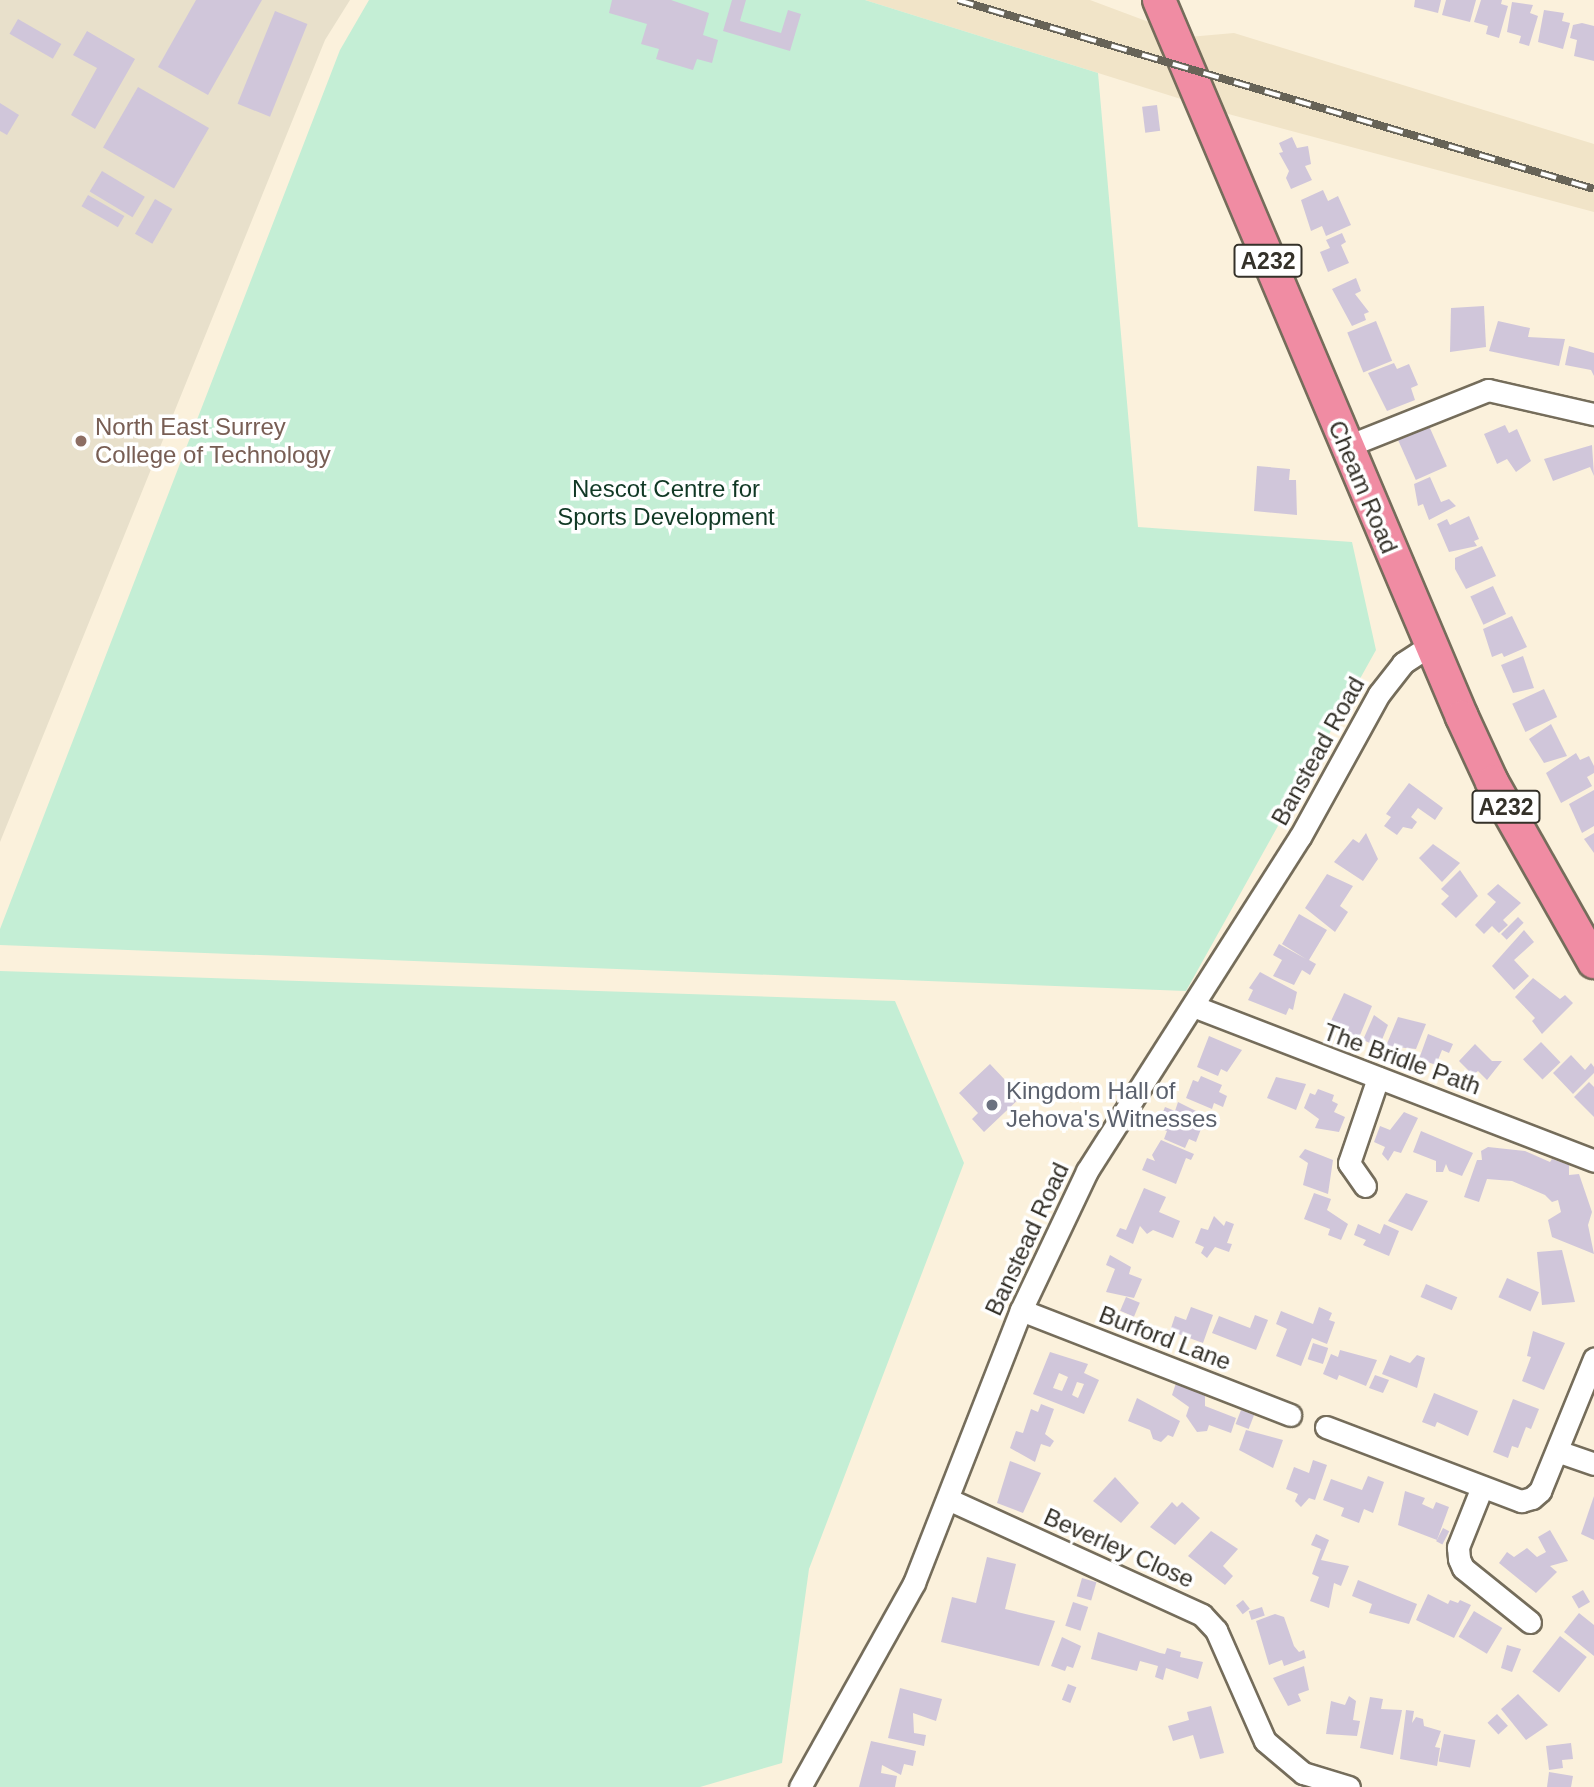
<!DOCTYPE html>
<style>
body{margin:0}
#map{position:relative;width:1594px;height:1787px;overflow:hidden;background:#fbf1dc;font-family:Arial,sans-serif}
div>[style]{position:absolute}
.built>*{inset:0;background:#f1e4c8}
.education>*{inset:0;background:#e8e0cb}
.green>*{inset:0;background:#c4eed5}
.building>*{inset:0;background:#d0c6da;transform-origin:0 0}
.roads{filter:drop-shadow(2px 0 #756d5b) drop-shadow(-2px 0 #756d5b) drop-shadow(0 2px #756d5b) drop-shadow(0 -2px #756d5b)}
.minor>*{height:21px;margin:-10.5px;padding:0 10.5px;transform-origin:10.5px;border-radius:10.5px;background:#fff}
.highway>*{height:32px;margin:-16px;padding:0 16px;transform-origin:16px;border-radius:16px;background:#f08ca3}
.rail>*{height:8px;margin-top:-4px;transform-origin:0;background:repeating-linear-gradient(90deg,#fff 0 16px,#676357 0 32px);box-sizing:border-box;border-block:2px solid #676357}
.dots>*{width:19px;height:19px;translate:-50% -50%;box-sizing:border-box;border:4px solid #fff;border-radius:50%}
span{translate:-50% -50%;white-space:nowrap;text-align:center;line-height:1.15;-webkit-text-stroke:7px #fff;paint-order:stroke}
.shield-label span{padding:2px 5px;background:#fff;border:2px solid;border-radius:5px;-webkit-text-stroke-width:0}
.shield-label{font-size:23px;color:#343129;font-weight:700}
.education-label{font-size:24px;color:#785e54}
.left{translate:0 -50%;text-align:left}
.street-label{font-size:24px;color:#343129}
.park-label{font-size:24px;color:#113925}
.worship-label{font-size:24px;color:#5b616d}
</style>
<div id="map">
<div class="built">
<i style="clip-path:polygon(865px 0,1090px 0,1189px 37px,1234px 33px,1594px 144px,1594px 212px,1232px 115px)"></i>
</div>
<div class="education">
<i style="clip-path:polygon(0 0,350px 0,325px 40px,0 842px)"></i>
</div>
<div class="green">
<i style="clip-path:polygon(369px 0,865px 0,1098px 73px,1138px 527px,1352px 542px,1376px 650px,1186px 991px,0 945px,0 929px,340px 50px)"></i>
<i style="clip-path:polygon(0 971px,895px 1001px,964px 1163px,809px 1569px,782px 1763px,700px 1787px,0 1787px)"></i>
</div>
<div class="building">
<i style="clip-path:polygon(196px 0,262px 0,208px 95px,158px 67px)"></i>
<i style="clip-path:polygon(612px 0,671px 0,709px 13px,703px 35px,718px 40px,712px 63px,697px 59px,693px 70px,656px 59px,659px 49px,641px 44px,647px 24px,609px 13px)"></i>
<i style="clip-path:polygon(732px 0,746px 0,740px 21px,781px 33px,788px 10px,801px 14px,790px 51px,723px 31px)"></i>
<i style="clip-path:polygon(1415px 0,1441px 0,1438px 13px,1414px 7px)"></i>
<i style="clip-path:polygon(1446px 0,1476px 0,1470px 22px,1442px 15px)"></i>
<i style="clip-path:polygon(1481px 0,1502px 0,1501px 4px,1508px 6px,1499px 38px,1486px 34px,1488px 26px,1474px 22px)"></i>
<i style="clip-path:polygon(1512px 2px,1533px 5px,1530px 13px,1538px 16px,1529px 46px,1519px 43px,1521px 36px,1507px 32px)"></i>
<i style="clip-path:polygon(1544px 10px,1564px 13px,1562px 21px,1570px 23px,1563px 49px,1538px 42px)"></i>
<i style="left:275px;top:11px;width:35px;height:100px;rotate:22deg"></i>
<i style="left:18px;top:19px;width:50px;height:17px;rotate:30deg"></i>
<i style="clip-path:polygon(1582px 23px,1594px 26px,1594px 61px,1574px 56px,1577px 40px,1570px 38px,1573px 25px)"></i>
<i style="clip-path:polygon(87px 31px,135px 59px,95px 129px,71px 115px,97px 68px,73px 55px)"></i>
<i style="left:138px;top:87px;width:82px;height:70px;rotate:30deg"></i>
<i style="clip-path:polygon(0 103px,19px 115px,7px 135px,0 131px)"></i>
<i style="left:1157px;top:105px;width:26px;height:15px;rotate:83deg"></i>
<i style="clip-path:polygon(1292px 137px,1297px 148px,1308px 146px,1311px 164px,1305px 166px,1312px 180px,1291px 189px,1286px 178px,1289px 171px,1279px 153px,1283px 152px,1279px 143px)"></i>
<i style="left:102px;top:171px;width:50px;height:24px;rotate:31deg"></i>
<i style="clip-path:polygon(1323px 190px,1328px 201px,1338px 196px,1351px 225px,1326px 236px,1322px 226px,1311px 231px,1301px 200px)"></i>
<i style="left:88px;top:195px;width:42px;height:13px;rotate:30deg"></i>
<i style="left:155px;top:199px;width:20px;height:40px;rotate:30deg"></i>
<i style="clip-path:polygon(1342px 233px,1346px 242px,1341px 245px,1349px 263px,1328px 272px,1320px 252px,1330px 248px,1326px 240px)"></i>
<i style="clip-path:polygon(1356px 278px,1361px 291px,1355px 294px,1369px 312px,1364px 314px,1366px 320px,1352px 326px,1332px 289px)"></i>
<i style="clip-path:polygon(1484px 306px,1486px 347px,1450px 352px,1451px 308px)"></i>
<i style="left:1376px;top:321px;width:43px;height:31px;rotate:68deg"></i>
<i style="clip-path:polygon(1498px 321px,1530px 328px,1528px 337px,1565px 339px,1559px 366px,1489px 351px)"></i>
<i style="clip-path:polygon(1569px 346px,1594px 353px,1594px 376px,1591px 370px,1565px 365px)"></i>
<i style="clip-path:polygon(1394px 363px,1397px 369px,1409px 364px,1418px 385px,1411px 388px,1415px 400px,1387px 411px,1368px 373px)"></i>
<i style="clip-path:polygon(1505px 425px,1509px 433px,1517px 429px,1531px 461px,1516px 472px,1507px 459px,1497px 464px,1484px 434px)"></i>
<i style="left:1429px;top:426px;width:44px;height:34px;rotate:66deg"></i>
<i style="clip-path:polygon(1592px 445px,1594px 476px,1590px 467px,1553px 481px,1544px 459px)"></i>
<i style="clip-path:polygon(1257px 466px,1290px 469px,1289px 480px,1296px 480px,1297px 515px,1254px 511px)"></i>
<i style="clip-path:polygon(1430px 477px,1441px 502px,1449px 499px,1456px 506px,1429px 520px,1423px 504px,1418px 506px,1414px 484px)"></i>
<i style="clip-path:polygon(1469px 516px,1479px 539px,1474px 541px,1477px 546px,1449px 552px,1437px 524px,1447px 519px,1450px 525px)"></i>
<i style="clip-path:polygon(1482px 546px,1496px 576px,1466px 589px,1455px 569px,1455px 558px)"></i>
<i style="left:1493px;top:586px;width:31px;height:25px;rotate:65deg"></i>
<i style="clip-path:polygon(1512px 616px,1527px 647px,1504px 657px,1502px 653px,1492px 657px,1483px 629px)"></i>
<i style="clip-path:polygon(1523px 656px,1534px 688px,1513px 693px,1501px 665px)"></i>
<i style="left:1544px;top:689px;width:31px;height:35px;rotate:65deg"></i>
<i style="clip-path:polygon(1551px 724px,1567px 756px,1544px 763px,1529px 739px)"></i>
<i style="clip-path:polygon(1576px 753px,1580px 760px,1589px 756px,1594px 766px,1594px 773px,1587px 777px,1592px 786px,1561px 803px,1546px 773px)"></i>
<i style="clip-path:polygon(1409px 783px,1443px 808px,1435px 820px,1418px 808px,1411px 817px,1417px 822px,1412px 829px,1403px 827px,1397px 835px,1384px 826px,1391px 817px,1386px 814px)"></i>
<i style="clip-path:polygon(1594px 790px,1594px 826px,1582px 833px,1569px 804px)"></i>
<i style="clip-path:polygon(1366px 833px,1378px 859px,1363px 881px,1334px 862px,1353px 839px,1359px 843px)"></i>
<i style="clip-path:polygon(1594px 833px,1594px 853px,1584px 839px)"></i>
<i style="clip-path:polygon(1433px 844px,1460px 863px,1442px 882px,1419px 858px)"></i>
<i style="clip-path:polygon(1460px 870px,1478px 896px,1456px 918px,1441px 904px,1449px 896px,1441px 889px)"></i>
<i style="clip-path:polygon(1327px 874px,1353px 886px,1340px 906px,1348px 912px,1335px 932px,1305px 908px)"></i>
<i style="clip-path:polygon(1498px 884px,1521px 903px,1503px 920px,1508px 925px,1499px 933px,1492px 926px,1484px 934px,1475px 925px,1496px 902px,1487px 894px)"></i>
<i style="clip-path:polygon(1299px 914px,1327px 930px,1309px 960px,1316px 964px,1310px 975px,1302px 970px,1294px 985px,1273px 976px,1282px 960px,1273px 955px,1279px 944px,1306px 959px,1282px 944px)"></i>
<i style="left:1518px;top:917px;width:8px;height:24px;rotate:45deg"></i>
<i style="clip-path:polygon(1524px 930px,1534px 942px,1514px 960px,1529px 976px,1514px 990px,1492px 966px)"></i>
<i style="clip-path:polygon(1260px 972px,1297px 992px,1293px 1010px,1289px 1008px,1286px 1015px,1248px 1000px,1253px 990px,1249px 988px)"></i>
<i style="clip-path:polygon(1533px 978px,1560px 999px,1565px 995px,1573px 1003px,1542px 1034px,1532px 1021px,1535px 1018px,1515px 997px)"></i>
<i style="clip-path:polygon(1344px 993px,1372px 1006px,1358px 1040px,1331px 1021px)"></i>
<i style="clip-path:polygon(1374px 1015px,1388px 1025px,1379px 1047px,1363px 1040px)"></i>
<i style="clip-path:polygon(1398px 1017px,1426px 1024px,1416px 1049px,1386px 1046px)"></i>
<i style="clip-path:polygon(1428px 1034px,1453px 1044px,1449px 1053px,1442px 1050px,1436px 1065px,1419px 1059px)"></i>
<i style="clip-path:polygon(1209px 1036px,1242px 1050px,1227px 1072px,1221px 1069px,1218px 1076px,1197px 1067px)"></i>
<i style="left:1541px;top:1042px;width:28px;height:25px;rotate:46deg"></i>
<i style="clip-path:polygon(1475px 1044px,1492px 1061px,1502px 1061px,1487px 1080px,1478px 1071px,1473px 1075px,1459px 1061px)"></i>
<i style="clip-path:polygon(1571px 1055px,1585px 1070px,1591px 1063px,1594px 1067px,1594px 1073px,1573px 1094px,1553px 1073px)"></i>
<i style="clip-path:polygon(990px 1064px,1021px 1097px,984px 1132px,972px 1119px,978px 1113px,959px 1093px)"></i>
<i style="clip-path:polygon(1201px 1076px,1222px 1085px,1219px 1092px,1227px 1096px,1223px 1107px,1214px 1103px,1212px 1109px,1186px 1098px,1193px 1080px,1198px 1082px)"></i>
<i style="clip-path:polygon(1276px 1077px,1306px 1084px,1296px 1110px,1267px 1098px)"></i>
<i style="clip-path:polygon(1589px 1082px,1594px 1087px,1594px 1117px,1574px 1097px)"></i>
<i style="clip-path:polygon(1318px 1089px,1334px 1095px,1332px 1101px,1338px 1104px,1334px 1112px,1345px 1117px,1339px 1132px,1315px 1128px,1319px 1119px,1304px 1108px,1310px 1093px,1315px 1095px)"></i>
<i style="clip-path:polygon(1178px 1102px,1206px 1116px,1196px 1142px,1189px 1139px,1185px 1148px,1164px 1139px,1167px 1131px,1157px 1127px,1165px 1107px,1175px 1111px)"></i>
<i style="clip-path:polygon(1404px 1112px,1418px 1118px,1401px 1153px,1394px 1151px,1388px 1161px,1382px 1154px,1385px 1147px,1374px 1142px,1380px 1126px,1390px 1130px)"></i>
<i style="clip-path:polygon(1421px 1131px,1473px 1153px,1462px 1176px,1449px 1171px,1446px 1164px,1443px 1172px,1436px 1172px,1436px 1161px,1413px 1152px)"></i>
<i style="clip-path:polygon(1161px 1140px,1194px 1154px,1191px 1160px,1186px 1158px,1176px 1184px,1142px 1170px,1147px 1158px,1155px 1161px,1152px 1155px)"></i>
<i style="clip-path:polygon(1488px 1147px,1525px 1151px,1550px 1162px,1552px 1159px,1569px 1165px,1569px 1175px,1579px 1174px,1592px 1212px,1588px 1225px,1594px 1254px,1552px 1237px,1548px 1220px,1561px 1212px,1558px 1200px,1552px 1202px,1545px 1195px,1512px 1181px,1487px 1179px,1479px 1202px,1464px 1197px,1477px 1160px,1482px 1160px,1481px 1151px)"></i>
<i style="clip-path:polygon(1305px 1149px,1333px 1160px,1328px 1194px,1303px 1185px,1308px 1163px,1299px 1157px)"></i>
<i style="clip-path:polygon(1144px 1188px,1166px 1197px,1159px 1212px,1180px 1221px,1173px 1238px,1153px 1230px,1147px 1234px,1140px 1226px,1133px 1244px,1116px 1236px,1120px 1228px,1126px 1230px)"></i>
<i style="clip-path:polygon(1314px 1193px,1331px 1199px,1327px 1210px,1348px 1224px,1341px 1240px,1328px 1235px,1330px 1229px,1304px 1219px)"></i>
<i style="clip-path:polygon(1406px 1193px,1428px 1201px,1412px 1231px,1388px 1221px)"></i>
<i style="clip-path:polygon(1214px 1216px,1224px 1226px,1226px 1221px,1234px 1224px,1227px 1243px,1232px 1244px,1229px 1252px,1215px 1247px,1207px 1258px,1201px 1253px,1204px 1247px,1195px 1243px,1201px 1228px,1208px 1230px)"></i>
<i style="clip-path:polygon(1358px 1224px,1380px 1234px,1384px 1224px,1399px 1231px,1389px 1256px,1363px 1245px,1366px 1240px,1354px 1235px)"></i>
<i style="clip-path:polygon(1562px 1250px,1575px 1302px,1542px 1305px,1537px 1252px)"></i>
<i style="clip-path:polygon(1110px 1255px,1131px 1267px,1129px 1274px,1142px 1279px,1134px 1298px,1106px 1292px,1115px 1269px,1106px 1265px)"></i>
<i style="left:1507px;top:1278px;width:35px;height:21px;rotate:24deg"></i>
<i style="left:1426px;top:1284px;width:34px;height:14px;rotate:23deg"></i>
<i style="left:1126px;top:1297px;width:15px;height:15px;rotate:23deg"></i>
<i style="clip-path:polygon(1191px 1307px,1213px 1315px,1203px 1343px,1170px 1331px,1175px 1316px,1186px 1320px)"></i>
<i style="clip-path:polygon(1319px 1307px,1332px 1313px,1329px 1320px,1335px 1322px,1327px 1344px,1312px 1338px,1301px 1366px,1276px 1356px,1287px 1329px,1276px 1324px,1281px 1311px,1313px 1324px)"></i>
<i style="clip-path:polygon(1255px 1315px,1268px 1320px,1256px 1350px,1212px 1333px,1219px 1316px,1250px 1328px)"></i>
<i style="clip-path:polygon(1533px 1331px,1565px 1343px,1544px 1390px,1522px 1381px,1531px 1357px,1527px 1356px)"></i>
<i style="left:1313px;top:1343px;width:16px;height:17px;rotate:18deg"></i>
<i style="clip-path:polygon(1340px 1350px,1377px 1360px,1366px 1386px,1339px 1375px,1337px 1380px,1323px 1374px,1331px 1354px,1338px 1357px)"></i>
<i style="clip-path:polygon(evenodd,1050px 1352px,1088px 1364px,1084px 1373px,1099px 1380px,1084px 1414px,1033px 1394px,1050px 1352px,1059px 1373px,1068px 1377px,1062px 1391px,1053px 1388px,1059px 1373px,1050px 1352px,1077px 1382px,1084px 1384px,1078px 1398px,1072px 1395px,1077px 1382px)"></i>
<i style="clip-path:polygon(1390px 1355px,1410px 1363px,1417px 1355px,1425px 1358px,1417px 1388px,1382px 1374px)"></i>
<i style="clip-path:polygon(1375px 1375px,1389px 1380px,1383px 1393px,1369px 1388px)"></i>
<i style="clip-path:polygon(1176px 1383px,1205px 1396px,1205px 1406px,1236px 1418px,1231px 1433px,1209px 1425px,1207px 1431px,1197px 1432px,1186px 1416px,1189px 1407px,1172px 1395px)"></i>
<i style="clip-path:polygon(1434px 1393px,1478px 1411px,1468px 1436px,1437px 1422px,1435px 1427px,1422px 1422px)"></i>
<i style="clip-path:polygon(1137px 1398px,1180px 1421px,1173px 1437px,1168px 1435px,1161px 1442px,1153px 1439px,1150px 1430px,1128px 1421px)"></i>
<i style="clip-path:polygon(1513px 1399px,1539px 1409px,1531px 1429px,1526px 1427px,1518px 1448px,1512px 1446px,1508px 1458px,1493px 1452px)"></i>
<i style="clip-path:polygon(1041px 1404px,1054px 1409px,1045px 1434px,1054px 1441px,1050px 1447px,1041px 1444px,1035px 1462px,1010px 1448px,1016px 1431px,1023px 1433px,1031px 1409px,1038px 1412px)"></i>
<i style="left:1241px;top:1410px;width:14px;height:15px;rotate:21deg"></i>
<i style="clip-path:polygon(1246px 1430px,1283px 1440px,1273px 1468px,1239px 1450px)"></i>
<i style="clip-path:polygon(1313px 1460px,1327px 1465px,1315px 1500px,1309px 1498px,1301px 1507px,1295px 1501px,1298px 1494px,1286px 1489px,1294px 1467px,1309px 1473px)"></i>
<i style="clip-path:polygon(1010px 1461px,1041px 1473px,1023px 1513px,997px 1503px)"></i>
<i style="clip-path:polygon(1368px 1476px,1384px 1482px,1373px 1513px,1364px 1509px,1359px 1523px,1341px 1516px,1344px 1508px,1323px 1500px,1331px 1479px,1362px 1490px)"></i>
<i style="clip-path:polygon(1115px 1477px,1139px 1503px,1121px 1523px,1093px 1501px)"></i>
<i style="clip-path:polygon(1405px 1491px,1425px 1498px,1422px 1504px,1433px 1509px,1436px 1502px,1449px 1507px,1437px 1540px,1398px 1525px)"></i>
<i style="clip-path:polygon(1594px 1496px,1594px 1540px,1581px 1534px)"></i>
<i style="clip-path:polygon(1172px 1502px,1177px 1507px,1182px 1502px,1200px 1518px,1175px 1545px,1150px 1527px)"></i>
<i style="left:1443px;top:1528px;width:7px;height:15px;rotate:27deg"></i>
<i style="clip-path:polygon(1550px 1530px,1568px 1561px,1550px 1566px,1557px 1572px,1536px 1593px,1499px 1563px,1507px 1552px,1514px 1557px,1527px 1548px,1537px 1557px,1546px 1552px,1538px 1537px)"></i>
<i style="clip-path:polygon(1211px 1531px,1238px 1549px,1223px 1566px,1233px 1576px,1225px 1585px,1188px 1556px)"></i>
<i style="clip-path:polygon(1316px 1534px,1329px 1540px,1321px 1560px,1349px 1566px,1341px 1586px,1334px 1583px,1329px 1608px,1310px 1601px,1319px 1577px,1312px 1574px,1321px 1549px,1311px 1545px)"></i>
<i style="clip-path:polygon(987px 1557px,1016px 1564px,1005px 1609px,1055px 1621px,1039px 1666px,941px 1642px,952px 1597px,976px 1603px)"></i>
<i style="left:1082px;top:1578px;width:15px;height:19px;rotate:16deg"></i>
<i style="clip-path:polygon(1358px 1580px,1417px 1604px,1409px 1624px,1369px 1613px,1372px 1604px,1352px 1596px)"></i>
<i style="left:1583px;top:1590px;width:14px;height:13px;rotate:60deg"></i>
<i style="clip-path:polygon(1428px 1594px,1448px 1604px,1450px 1600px,1458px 1603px,1460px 1600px,1471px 1605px,1454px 1638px,1416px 1620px)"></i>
<i style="left:1243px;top:1600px;width:11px;height:9px;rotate:52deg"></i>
<i style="left:1073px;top:1602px;width:16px;height:25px;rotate:18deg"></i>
<i style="left:1262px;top:1607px;width:9px;height:14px;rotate:72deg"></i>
<i style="left:1474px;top:1611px;width:33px;height:30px;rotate:31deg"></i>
<i style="clip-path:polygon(1579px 1613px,1594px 1625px,1594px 1656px,1564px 1632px)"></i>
<i style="clip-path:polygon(1275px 1614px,1284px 1617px,1294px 1646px,1299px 1652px,1304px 1650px,1306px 1658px,1284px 1666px,1282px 1660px,1269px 1665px,1256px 1621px)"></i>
<i style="clip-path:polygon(1098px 1632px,1160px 1653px,1165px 1654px,1167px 1648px,1181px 1652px,1180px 1657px,1203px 1662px,1198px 1679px,1166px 1668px,1163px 1680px,1155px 1677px,1158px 1666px,1140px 1661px,1137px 1671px,1091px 1659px)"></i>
<i style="left:1560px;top:1636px;width:34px;height:45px;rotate:38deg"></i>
<i style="clip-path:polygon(1062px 1637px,1081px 1646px,1073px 1668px,1067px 1666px,1065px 1671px,1051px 1666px)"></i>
<i style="clip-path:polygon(1507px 1645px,1521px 1649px,1512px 1672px,1501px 1668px)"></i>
<i style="clip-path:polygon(1304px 1666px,1309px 1690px,1298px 1694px,1301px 1701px,1288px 1706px,1273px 1678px)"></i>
<i style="left:1068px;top:1684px;width:9px;height:17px;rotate:21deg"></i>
<i style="clip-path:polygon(900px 1688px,942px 1699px,936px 1721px,913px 1713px,914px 1733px,926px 1735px,924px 1746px,888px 1738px)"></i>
<i style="clip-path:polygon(1518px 1694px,1548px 1725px,1526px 1740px,1501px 1709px)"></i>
<i style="clip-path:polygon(1349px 1696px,1356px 1701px,1353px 1720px,1360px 1721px,1357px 1736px,1326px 1734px,1331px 1701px,1345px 1705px)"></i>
<i style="clip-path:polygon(1370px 1697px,1383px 1699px,1381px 1709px,1402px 1710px,1393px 1755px,1360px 1748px)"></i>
<i style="clip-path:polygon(1211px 1706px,1224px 1753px,1200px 1759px,1193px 1735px,1173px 1741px,1168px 1726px,1189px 1720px,1187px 1712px)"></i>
<i style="clip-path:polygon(1406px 1710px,1414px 1711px,1412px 1723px,1416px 1717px,1423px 1719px,1424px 1726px,1441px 1731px,1435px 1747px,1440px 1748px,1437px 1766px,1400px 1759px)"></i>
<i style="left:1497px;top:1714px;width:16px;height:13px;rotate:47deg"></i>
<i style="left:1444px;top:1734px;width:32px;height:28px;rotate:11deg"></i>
<i style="clip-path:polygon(871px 1741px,916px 1751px,913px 1766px,904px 1764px,901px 1775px,882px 1765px,881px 1773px,897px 1776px,895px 1787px,859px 1787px)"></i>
<i style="clip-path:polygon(1571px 1743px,1573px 1759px,1562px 1760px,1563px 1768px,1549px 1770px,1546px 1746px)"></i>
<i style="clip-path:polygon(1549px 1772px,1573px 1776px,1571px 1787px,1547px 1787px)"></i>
</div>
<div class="roads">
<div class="minor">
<i style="left:1345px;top:447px;width:154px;rotate:-21.7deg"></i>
<i style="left:1488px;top:390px;width:109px;rotate:12.8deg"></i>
<i style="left:1193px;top:1006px;width:430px;rotate:21.1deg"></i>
<i style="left:1365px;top:1186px;width:28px;rotate:-125deg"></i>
<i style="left:1349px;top:1163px;width:90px;rotate:-71.2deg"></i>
<i style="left:1021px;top:1310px;width:289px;rotate:21.3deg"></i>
<i style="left:1326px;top:1427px;width:209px;rotate:20.8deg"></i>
<i style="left:1521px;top:1501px;width:11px;rotate:-15deg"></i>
<i style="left:1532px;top:1498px;width:11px;rotate:-41deg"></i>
<i style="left:1540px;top:1491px;width:143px;rotate:-67.8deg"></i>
<i style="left:1557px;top:1451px;width:39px;rotate:19deg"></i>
<i style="left:1482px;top:1487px;width:65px;rotate:111.8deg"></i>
<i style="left:1458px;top:1547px;width:12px;rotate:85deg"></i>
<i style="left:1459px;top:1559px;width:10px;rotate:66deg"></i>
<i style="left:1463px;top:1568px;width:86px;rotate:38.9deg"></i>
<i style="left:950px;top:1500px;width:277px;rotate:24.5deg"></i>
<i style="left:1202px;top:1615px;width:21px;rotate:47deg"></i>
<i style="left:1216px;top:1630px;width:121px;rotate:66.2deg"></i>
<i style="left:1265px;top:1741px;width:50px;rotate:40.1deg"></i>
<i style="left:1303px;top:1773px;width:48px;rotate:16.9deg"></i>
<i style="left:800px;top:1787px;width:234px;rotate:-60.8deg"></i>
<i style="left:914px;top:1583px;width:293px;rotate:-68.6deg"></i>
<i style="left:1021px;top:1310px;width:154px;rotate:-64.6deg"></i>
<i style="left:1087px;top:1171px;width:396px;rotate:-57.5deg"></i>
<i style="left:1300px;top:837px;width:163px;rotate:-61.1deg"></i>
<i style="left:1379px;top:694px;width:39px;rotate:-52deg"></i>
<i style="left:1403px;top:663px;width:33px;rotate:-33deg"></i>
</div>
<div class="highway">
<i style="left:1159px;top:0;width:778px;rotate:67.09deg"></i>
<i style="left:1462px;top:717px;width:72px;rotate:65.2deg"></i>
<i style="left:1492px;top:782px;width:207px;rotate:60.5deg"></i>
</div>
</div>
<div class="rail">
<i style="left:958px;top:0;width:663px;rotate:16.55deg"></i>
</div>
<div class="dots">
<i style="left:81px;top:441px;background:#8d6e63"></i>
<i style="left:992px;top:1105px;background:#6b7280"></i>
</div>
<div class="shield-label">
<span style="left:1268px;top:261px">A232</span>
<span style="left:1506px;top:807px">A232</span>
</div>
<div class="education-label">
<span class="left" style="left:95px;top:441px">North East Surrey<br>College of Technology</span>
</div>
<div class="street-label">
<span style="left:1363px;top:487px;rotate:67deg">Cheam Road</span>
<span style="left:1318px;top:751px;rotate:-61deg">Banstead Road</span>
<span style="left:1402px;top:1059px;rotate:20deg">The Bridle Path</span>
<span style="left:1027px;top:1239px;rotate:-65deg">Banstead Road</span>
<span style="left:1165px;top:1338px;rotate:21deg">Burford Lane</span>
<span style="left:1119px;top:1548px;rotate:24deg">Beverley Close</span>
</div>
<div class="park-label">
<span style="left:666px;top:503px">Nescot Centre for<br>Sports Development</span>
</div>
<div class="worship-label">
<span class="left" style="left:1006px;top:1105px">Kingdom Hall of<br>Jehova's Witnesses</span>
</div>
</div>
